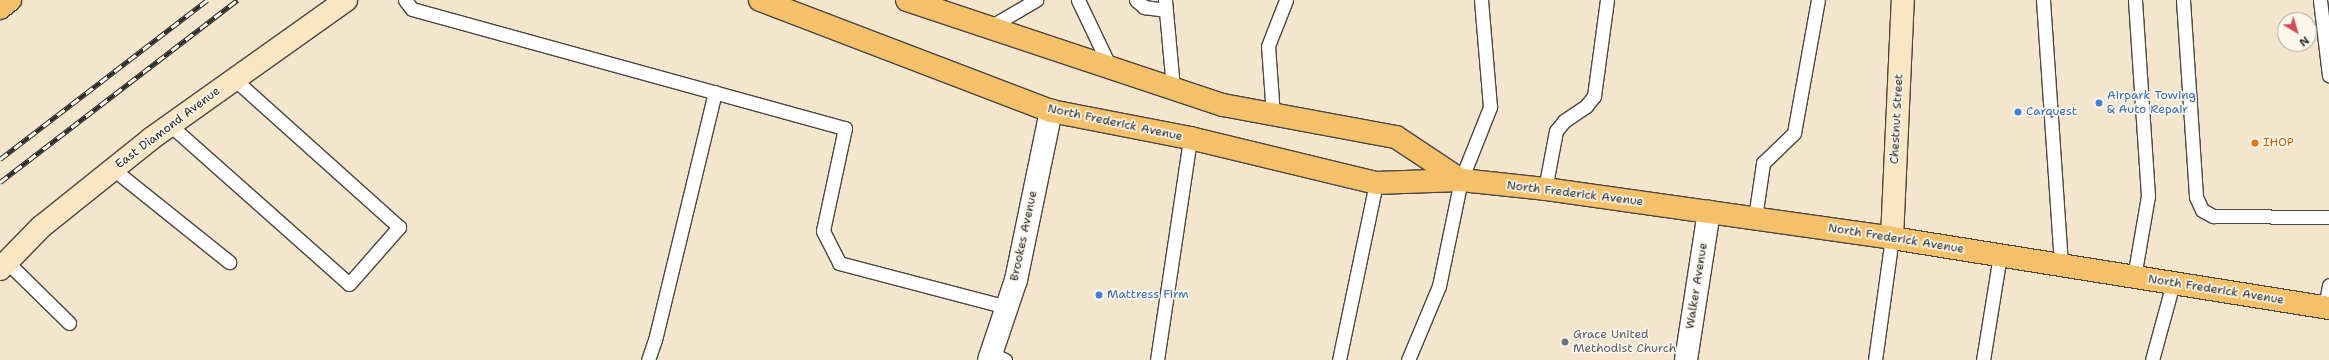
<!DOCTYPE html>
<style>
body{margin:0}
#map{position:relative;width:2329px;height:360px;overflow:hidden;background:#f5e5cc;font-family:"Shantell Sans",sans-serif}
div>[style]{position:absolute}
.roads{filter:drop-shadow(1px 0 #494743) drop-shadow(-1px 0 #494743) drop-shadow(0 1px #494743) drop-shadow(0 -1px #494743)}
.lane>*{height:13px;margin:-6.5px;padding:0 6.5px;transform-origin:6.5px;border-radius:6.5px;background:#fff}
.street>*{height:22px;margin:-11px;padding:0 11px;transform-origin:11px;border-radius:11px;background:#fff}
.secondary>*{height:22px;margin:-11px;padding:0 11px;transform-origin:11px;border-radius:11px;background:#fbe6c3}
.primary>*{height:22px;margin:-11px;padding:0 11px;transform-origin:11px;border-radius:11px;background:#f4c16a}
.rail>*{height:4.5px;margin-top:-2.25px;transform-origin:0;background:repeating-linear-gradient(90deg,#fbf7ec 0 9px,#2b2b2b 0 18px);box-sizing:border-box;border-block:1px solid #2b2b2b}
.dots>*{width:11px;height:11px;translate:-50% -50%;box-sizing:border-box;border:2px solid #fbf7ec;border-radius:50%}
span{translate:-50% -50%;white-space:nowrap;text-align:center;line-height:1.15;-webkit-text-stroke:3.5px #fbf7ec;paint-order:stroke}
.shop-label{font-size:12px;color:#366cbe}
.left{translate:0 -50%;text-align:left}
.street-label{font-size:12px;color:#2b2b2b}
.food-label{font-size:12px;color:#c56008}
.worship-label{font-size:12px;color:#5b616d}
.north{position:absolute;left:2277px;top:12px;width:40px;height:40px;box-sizing:border-box;background:#fbf7ec;border:1px solid #a8a59f;border-radius:50%;rotate:142deg;font-size:11px;font-weight:700;line-height:16px;text-align:center;color:#2b2b2b}
.north::after{content:'';display:block;margin:auto;width:14px;height:18px;background:#d1495b;clip-path:polygon(50% 0,100% 100%,50% 72%,0 100%)}
</style>
<div id="map">
<div class="roads">
<div class="lane">
<i style="left:405px;top:0;width:11px;rotate:52deg"></i>
<i style="left:412px;top:9px;width:449px;rotate:15.4deg"></i>
<i style="left:845px;top:128px;width:105px;rotate:102.1deg"></i>
<i style="left:823px;top:231px;width:36px;rotate:63deg"></i>
<i style="left:839px;top:263px;width:174px;rotate:14.7deg"></i>
<i style="left:1078px;top:0;width:74px;rotate:64.5deg"></i>
<i style="left:1136px;top:0;width:11px;rotate:41deg"></i>
<i style="left:1144px;top:7px;width:21px;rotate:8deg"></i>
<i style="left:1165px;top:0;width:88px;rotate:84.8deg"></i>
<i style="left:2043px;top:0;width:266px;rotate:86.1deg"></i>
<i style="left:2183px;top:0;width:197px;rotate:86.2deg"></i>
<i style="left:2196px;top:197px;width:14px;rotate:65deg"></i>
<i style="left:2202px;top:210px;width:13px;rotate:29deg"></i>
<i style="left:2213px;top:216px;width:116px;rotate:0.5deg"></i>
<i style="left:2320px;top:0;width:76px;rotate:83.2deg"></i>
<i style="left:988px;top:28px;width:56px;rotate:-30.3deg"></i>
<i style="left:1273px;top:115px;width:69px;rotate:-94.1deg"></i>
<i style="left:1268px;top:46px;width:49px;rotate:-68.6deg"></i>
<i style="left:170px;top:125px;width:239px;rotate:41.6deg"></i>
<i style="left:349px;top:284px;width:76px;rotate:-48.7deg"></i>
<i style="left:399px;top:227px;width:222px;rotate:-138.1deg"></i>
<i style="left:113px;top:169px;width:149px;rotate:38.7deg"></i>
<i style="left:1545px;top:189px;width:59px;rotate:-79.3deg"></i>
<i style="left:1556px;top:131px;width:13px;rotate:-51deg"></i>
<i style="left:1564px;top:121px;width:27px;rotate:-34deg"></i>
<i style="left:1586px;top:106px;width:13px;rotate:-51deg"></i>
<i style="left:1594px;top:96px;width:97px;rotate:-82.3deg"></i>
<i style="left:1755px;top:218px;width:56px;rotate:-81.7deg"></i>
<i style="left:1763px;top:163px;width:43px;rotate:-44.1deg"></i>
<i style="left:1794px;top:133px;width:135px;rotate:-79.8deg"></i>
<i style="left:7px;top:262px;width:87px;rotate:44.5deg"></i>
<i style="left:2134px;top:277px;width:82px;rotate:-80.2deg"></i>
<i style="left:2148px;top:196px;width:196px;rotate:-93.8deg"></i>
<i style="left:2325px;top:308px;width:23px;rotate:-80deg"></i>
<i style="left:991px;top:353px;width:16px;rotate:27deg"></i>
<i style="left:648px;top:360px;width:21px;rotate:-71deg"></i>
<i style="left:655px;top:340px;width:255px;rotate:-76.4deg"></i>
<i style="left:1157px;top:360px;width:224px;rotate:-81.5deg"></i>
<i style="left:1339px;top:360px;width:181px;rotate:-78.2deg"></i>
<i style="left:1408px;top:360px;width:80px;rotate:-67.3deg"></i>
<i style="left:1439px;top:286px;width:108px;rotate:-78.3deg"></i>
<i style="left:1461px;top:180px;width:79px;rotate:-68.3deg"></i>
<i style="left:1490px;top:107px;width:107px;rotate:-94.8deg"></i>
<i style="left:1875px;top:360px;width:123px;rotate:-82.1deg"></i>
<i style="left:1983px;top:360px;width:106px;rotate:-80.8deg"></i>
<i style="left:2152px;top:360px;width:80px;rotate:-74.7deg"></i>
</div>
<div class="street">
<i style="left:989px;top:360px;width:84px;rotate:-71.4deg"></i>
<i style="left:1016px;top:280px;width:173px;rotate:-78.3deg"></i>
<i style="left:1686px;top:360px;width:150px;rotate:-81.2deg"></i>
</div>
<div class="secondary">
<i style="left:1892px;top:238px;width:238px;rotate:-87.4deg"></i>
<i style="left:0;top:269px;width:59px;rotate:-45.7deg"></i>
<i style="left:41px;top:227px;width:142px;rotate:-38.7deg"></i>
<i style="left:152px;top:138px;width:238px;rotate:-35.4deg"></i>
</div>
<div class="primary">
<i style="left:760px;top:0;width:311px;rotate:20.9deg"></i>
<i style="left:1051px;top:111px;width:142px;rotate:11deg"></i>
<i style="left:1190px;top:138px;width:191px;rotate:13.6deg"></i>
<i style="left:1376px;top:183px;width:85px;rotate:-2deg"></i>
<i style="left:1461px;top:180px;width:84px;rotate:6.1deg"></i>
<i style="left:1545px;top:189px;width:350px;rotate:8deg"></i>
<i style="left:1892px;top:238px;width:443px;rotate:9.1deg"></i>
<i style="left:907px;top:0;width:333px;rotate:18.4deg"></i>
<i style="left:1223px;top:105px;width:176px;rotate:10.5deg"></i>
<i style="left:1396px;top:137px;width:78px;rotate:33.5deg"></i>
<i style="left:0;top:8px;width:13px;rotate:-39deg"></i>
</div>
</div>
<div class="rail">
<i style="left:0;top:159px;width:261px;rotate:-37.5deg"></i>
<i style="left:0;top:182px;width:299px;rotate:-37.5deg"></i>
</div>
<div class="dots">
<i style="left:2099px;top:103px;background:#3f7fe0"></i>
<i style="left:2018px;top:112px;background:#3f7fe0"></i>
<i style="left:2255px;top:143px;background:#e8710a"></i>
<i style="left:1099px;top:295px;background:#3f7fe0"></i>
<i style="left:1565px;top:342px;background:#6b7280"></i>
</div>
<div class="shop-label">
<span class="left" style="left:2107px;top:103px">Airpark Towing<br>&amp; Auto Repair</span>
<span class="left" style="left:2026px;top:112px">Carquest</span>
<span class="left" style="left:1107px;top:295px">Mattress Firm</span>
</div>
<div class="street-label">
<span style="left:1897px;top:119px;rotate:-87deg">Chestnut Street</span>
<span style="left:1115px;top:123px;rotate:12deg">North Frederick Avenue</span>
<span style="left:168px;top:128px;rotate:-37deg">East Diamond Avenue</span>
<span style="left:1575px;top:194px;rotate:7deg">North Frederick Avenue</span>
<span style="left:1024px;top:236px;rotate:-78deg">Brookes Avenue</span>
<span style="left:1896px;top:239px;rotate:9deg">North Frederick Avenue</span>
<span style="left:1697px;top:286px;rotate:-81deg">Walker Avenue</span>
<span style="left:2216px;top:290px;rotate:9deg">North Frederick Avenue</span>
</div>
<div class="food-label">
<span class="left" style="left:2263px;top:143px">IHOP</span>
</div>
<div class="worship-label">
<span class="left" style="left:1573px;top:342px">Grace United<br>Methodist Church</span>
</div>
<div class="north">N</div>
</div>
